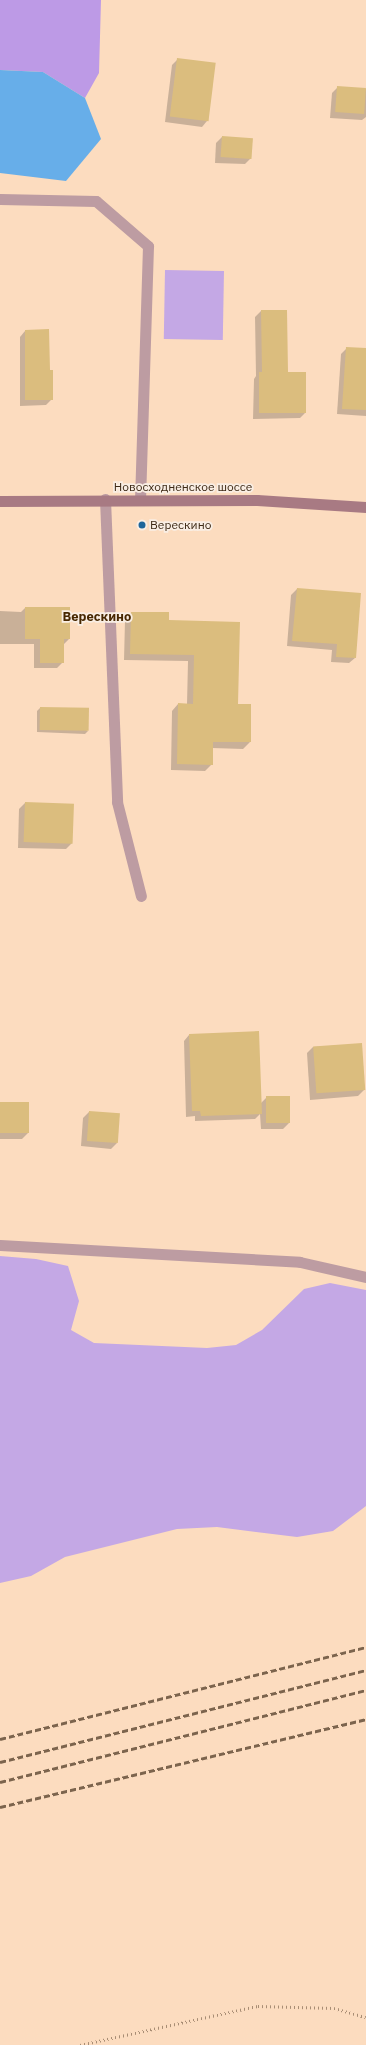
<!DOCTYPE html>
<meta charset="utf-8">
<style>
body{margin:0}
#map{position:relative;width:366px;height:2045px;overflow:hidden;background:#fcdcbf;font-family:"IBM Plex Sans",sans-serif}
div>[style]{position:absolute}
.green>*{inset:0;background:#c4a8e5;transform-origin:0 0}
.forest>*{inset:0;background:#bd9ae6}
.water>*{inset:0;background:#67aee9}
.shadow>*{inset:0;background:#0003}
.building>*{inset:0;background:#dbbd7e;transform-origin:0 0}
.path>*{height:2.5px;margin-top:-1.25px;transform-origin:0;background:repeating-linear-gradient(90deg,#a88d74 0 1px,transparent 0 4px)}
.service>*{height:11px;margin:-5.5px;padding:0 5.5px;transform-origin:5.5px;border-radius:5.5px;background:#bd9ca2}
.secondary>*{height:11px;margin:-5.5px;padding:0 5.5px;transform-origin:5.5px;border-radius:5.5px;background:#a87a83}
.rail>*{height:3px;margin-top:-1.5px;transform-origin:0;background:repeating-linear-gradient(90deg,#7c644d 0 6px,transparent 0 9px)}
.dots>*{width:11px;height:11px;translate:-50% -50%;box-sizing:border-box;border:2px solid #f9eee4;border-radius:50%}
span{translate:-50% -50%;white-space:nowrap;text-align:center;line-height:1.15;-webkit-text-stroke:3.5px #f9eee4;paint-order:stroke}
.street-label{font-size:12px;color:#3d2915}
.poi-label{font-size:12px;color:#3d2915}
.left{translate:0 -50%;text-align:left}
.neighbourhood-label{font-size:13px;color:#472700;font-weight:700}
</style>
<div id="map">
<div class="green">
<i style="left:165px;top:270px;width:59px;height:69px;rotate:1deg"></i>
<i style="clip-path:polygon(0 1256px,36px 1259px,68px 1266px,79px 1301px,71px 1330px,94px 1343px,207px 1348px,236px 1345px,262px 1330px,304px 1289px,330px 1283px,366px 1290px,366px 1506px,333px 1531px,297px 1537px,217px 1527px,177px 1529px,65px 1557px,31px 1576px,0 1583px)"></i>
</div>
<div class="forest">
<i style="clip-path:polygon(0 0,101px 0,99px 73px,85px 98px,43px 72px,0 70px)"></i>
</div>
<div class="water">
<i style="clip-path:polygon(0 70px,43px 72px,85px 98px,101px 139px,66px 181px,0 173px)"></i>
</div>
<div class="shadow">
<i style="clip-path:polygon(178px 59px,207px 121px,202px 127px,165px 122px,172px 65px)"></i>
<i style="clip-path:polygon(338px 87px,366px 89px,366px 117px,362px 120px,330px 118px,332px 93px)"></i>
<i style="clip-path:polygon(222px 137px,251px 158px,245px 164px,215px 163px,216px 143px)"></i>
<i style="clip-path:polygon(261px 311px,305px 413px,300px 418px,253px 419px,254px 379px,256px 376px,255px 317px)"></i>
<i style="clip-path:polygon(25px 331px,49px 371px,52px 399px,46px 405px,20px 406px,20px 337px)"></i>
<i style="clip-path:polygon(347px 348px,366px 349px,366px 416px,337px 414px,341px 354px)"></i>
<i style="clip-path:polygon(297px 589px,355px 658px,349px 663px,331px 662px,332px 650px,287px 646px,291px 595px)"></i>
<i style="clip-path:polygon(25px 608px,69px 639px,63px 645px,63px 662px,57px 668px,34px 668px,34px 644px,0 644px,0 611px,21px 612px)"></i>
<i style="clip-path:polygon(131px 613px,168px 621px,237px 705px,250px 742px,243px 749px,212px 748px,212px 764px,205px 771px,171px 770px,172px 711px,178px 704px,187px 704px,188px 661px,124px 660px,125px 620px)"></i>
<i style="clip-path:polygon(40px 708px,88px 731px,85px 734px,37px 732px,37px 711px)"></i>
<i style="clip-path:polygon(25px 803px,72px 843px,66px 849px,18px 848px,19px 809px)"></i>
<i style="clip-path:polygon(189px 1035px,261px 1103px,266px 1098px,289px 1123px,283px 1129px,261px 1129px,260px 1114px,255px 1119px,195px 1121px,195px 1116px,186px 1117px,184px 1041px)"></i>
<i style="clip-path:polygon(361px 1044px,364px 1090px,358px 1096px,310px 1100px,307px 1053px,313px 1047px)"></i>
<i style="clip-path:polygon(0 1104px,28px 1133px,22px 1139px,0 1139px)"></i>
<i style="clip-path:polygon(89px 1112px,117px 1143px,111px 1149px,81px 1146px,83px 1118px)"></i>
</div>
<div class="building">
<i style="left:177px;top:58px;width:39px;height:59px;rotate:7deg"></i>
<i style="left:337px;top:86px;width:29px;height:26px;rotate:4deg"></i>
<i style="left:222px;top:136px;width:31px;height:21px;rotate:4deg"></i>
<i style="clip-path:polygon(261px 310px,287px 310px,288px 372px,306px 372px,306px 413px,259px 413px,259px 372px,262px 372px)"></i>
<i style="clip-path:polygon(49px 329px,50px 370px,53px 370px,53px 400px,25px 400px,25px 330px)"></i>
<i style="clip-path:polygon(346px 347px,366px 348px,366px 410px,342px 409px)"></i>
<i style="clip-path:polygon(297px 588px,361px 593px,356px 658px,336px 657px,337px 644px,292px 641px)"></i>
<i style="clip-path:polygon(25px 607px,70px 607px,70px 639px,64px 639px,64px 663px,40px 663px,40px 639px,25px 639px)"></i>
<i style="clip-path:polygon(131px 612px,169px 612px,169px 620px,240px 622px,238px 704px,251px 704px,251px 742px,213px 742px,213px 765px,177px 764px,178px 703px,193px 704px,194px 655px,130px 654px)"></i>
<i style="left:40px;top:707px;width:49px;height:23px;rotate:1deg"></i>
<i style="left:25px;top:802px;width:49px;height:40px;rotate:2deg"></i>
<i style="clip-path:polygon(259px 1031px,262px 1114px,201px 1116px,200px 1111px,192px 1111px,189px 1034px)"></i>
<i style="left:362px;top:1043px;width:47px;height:49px;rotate:86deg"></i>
<i style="left:290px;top:1096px;width:27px;height:24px;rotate:90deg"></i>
<i style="left:29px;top:1102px;width:31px;height:29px;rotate:90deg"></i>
<i style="left:89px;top:1111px;width:31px;height:30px;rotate:4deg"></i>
</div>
<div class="path">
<i style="left:80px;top:2045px;width:182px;rotate:-12.4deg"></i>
<i style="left:258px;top:2006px;width:76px;rotate:1.5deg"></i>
<i style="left:334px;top:2008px;width:33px;rotate:16deg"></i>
</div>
<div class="service">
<i style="left:0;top:199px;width:96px;rotate:1.2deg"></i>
<i style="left:96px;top:201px;width:69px;rotate:40.9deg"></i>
<i style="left:148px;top:246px;width:253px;rotate:91.8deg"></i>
<i style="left:105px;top:499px;width:303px;rotate:87.7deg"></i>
<i style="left:117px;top:802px;width:97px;rotate:75.7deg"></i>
<i style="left:0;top:1245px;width:300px;rotate:3.2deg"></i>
<i style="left:300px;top:1262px;width:68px;rotate:12.8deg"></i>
</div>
<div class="secondary">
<i style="left:0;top:501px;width:257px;rotate:-0.2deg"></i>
<i style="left:257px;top:500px;width:109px;rotate:3.7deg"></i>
</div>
<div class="rail">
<i style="left:0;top:1739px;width:377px;rotate:-14.1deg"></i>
<i style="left:0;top:1762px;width:377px;rotate:-14.1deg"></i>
<i style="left:0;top:1782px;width:377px;rotate:-14.1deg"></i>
<i style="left:0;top:1807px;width:376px;rotate:-13.5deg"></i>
</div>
<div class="dots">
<i style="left:142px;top:525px;background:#1f669a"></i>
</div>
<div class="street-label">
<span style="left:183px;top:487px">Новосходненское шоссе</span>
</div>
<div class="poi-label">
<span class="left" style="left:150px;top:525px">Верескино</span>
</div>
<div class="neighbourhood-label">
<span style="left:97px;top:617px">Верескино</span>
</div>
</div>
